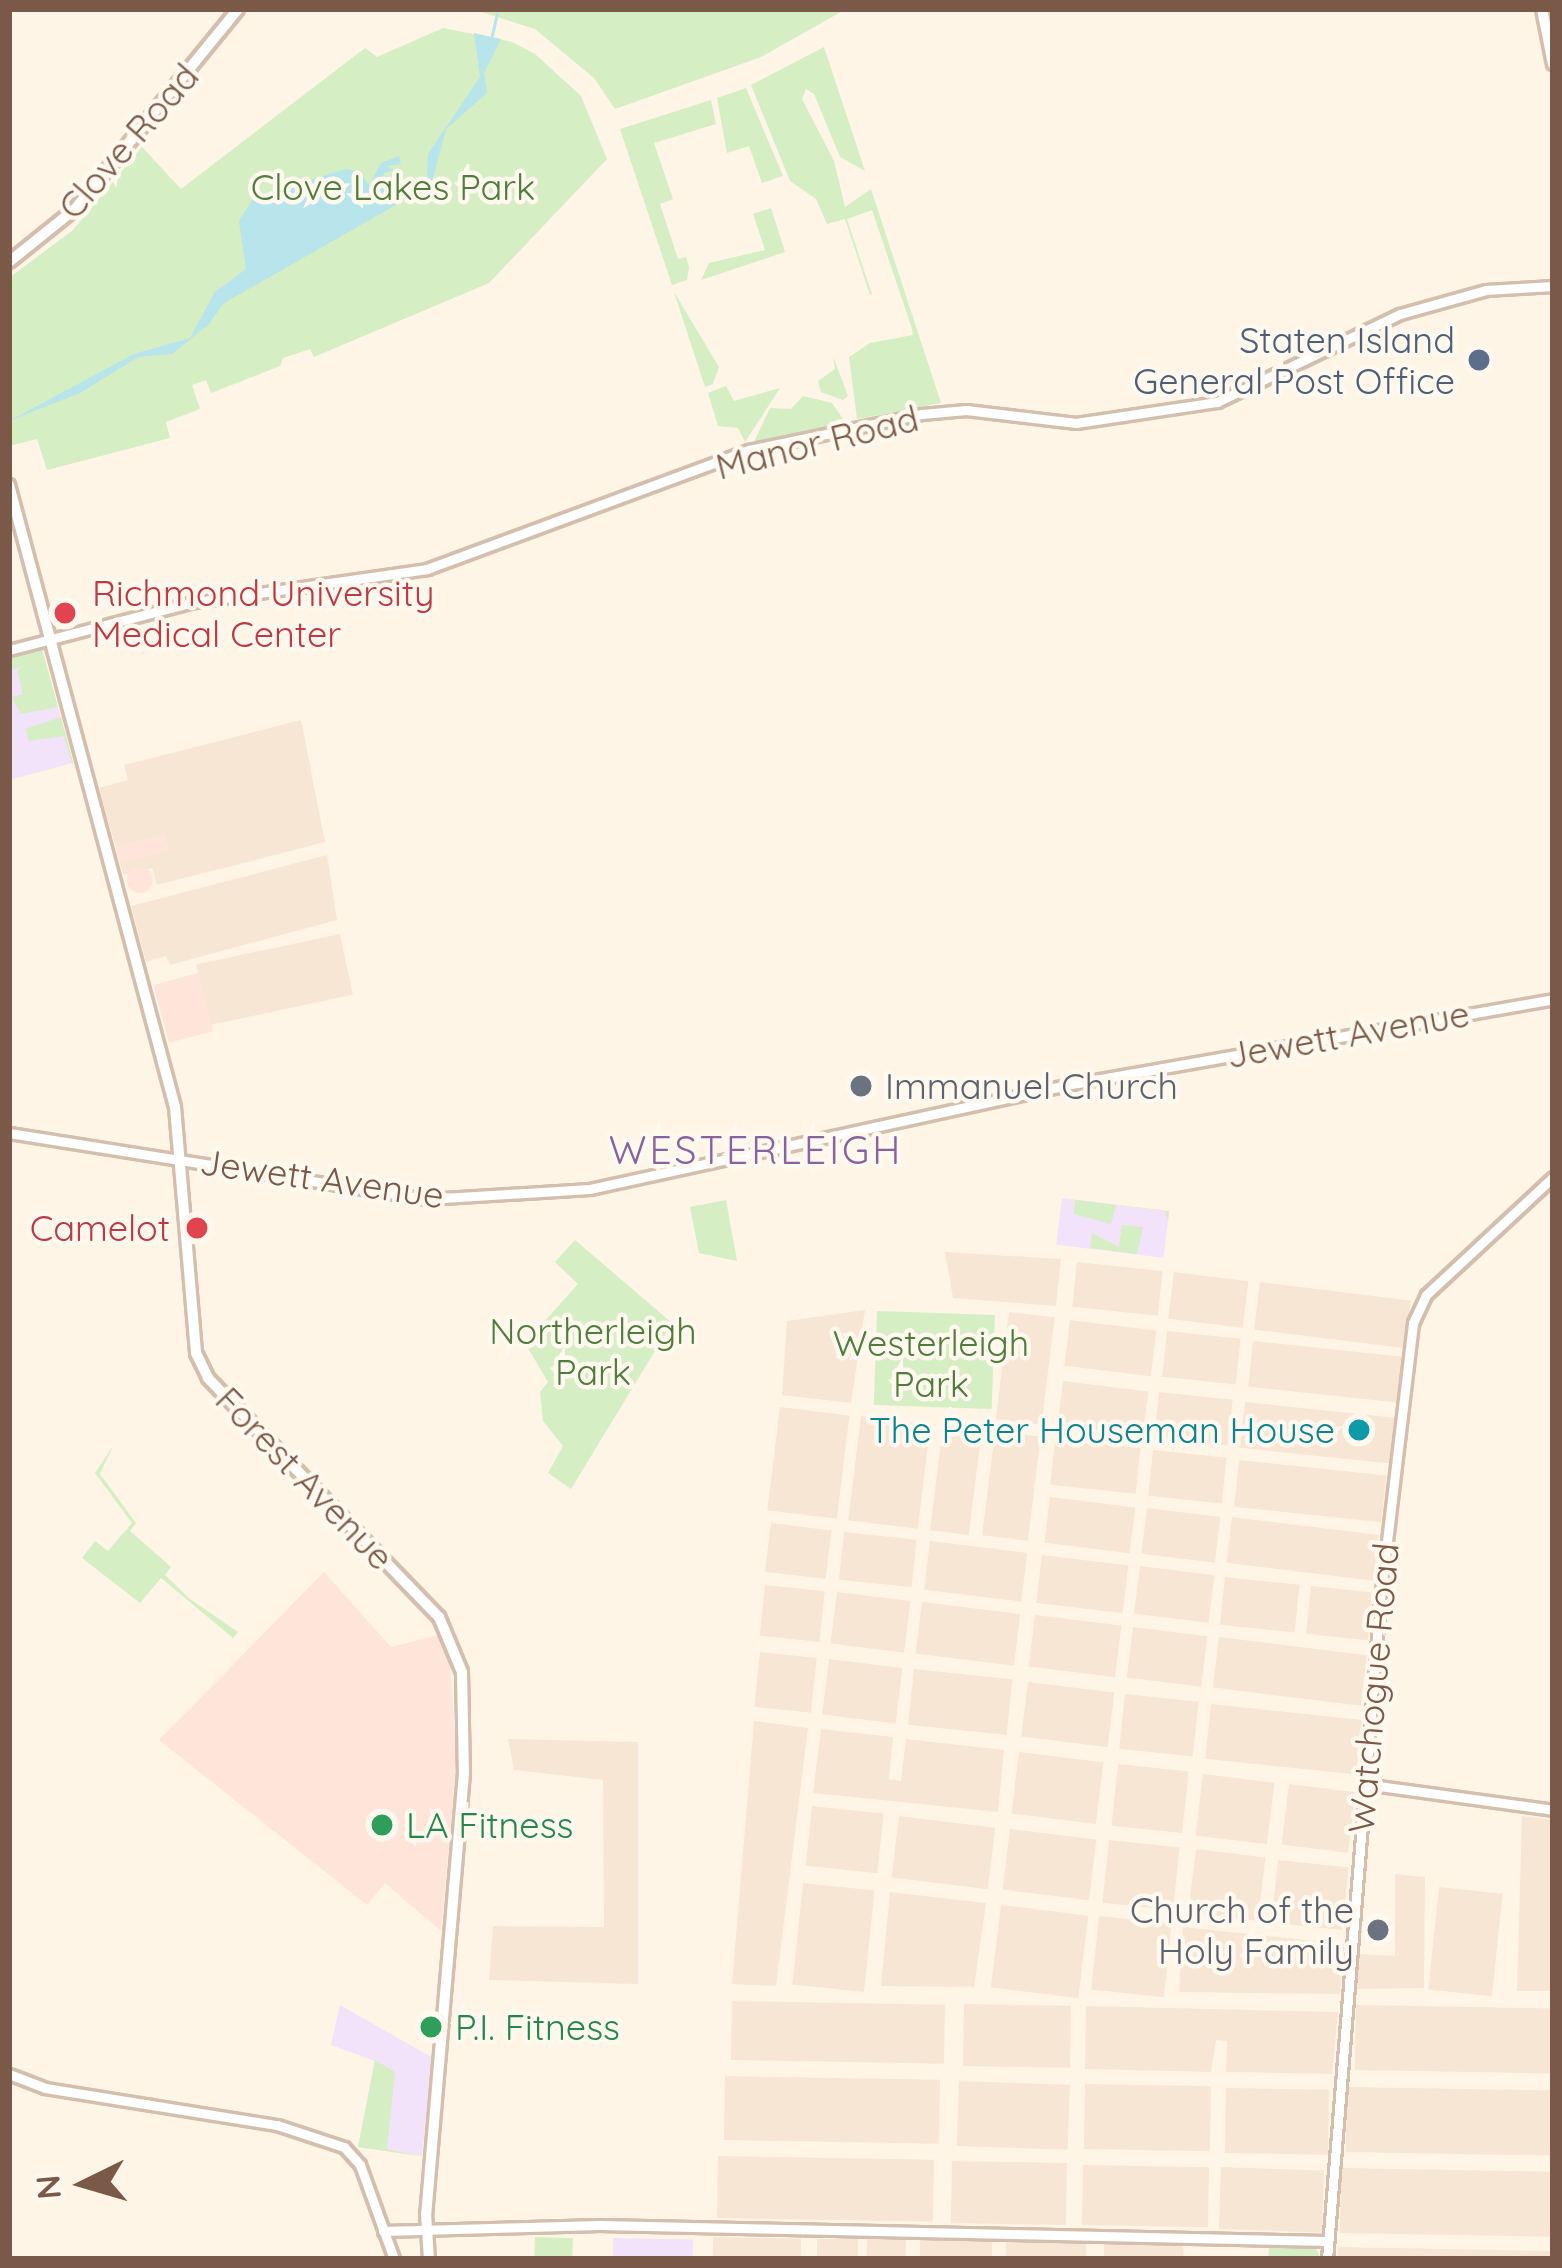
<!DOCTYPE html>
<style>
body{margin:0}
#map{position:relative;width:1562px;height:2268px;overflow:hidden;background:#fef5e6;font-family:Quicksand,sans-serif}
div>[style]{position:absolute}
.residential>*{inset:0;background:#f7e6d4;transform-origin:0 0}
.commercial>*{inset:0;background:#ffe4da;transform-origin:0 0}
.round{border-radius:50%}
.education>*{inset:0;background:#f2e3fb;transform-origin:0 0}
.green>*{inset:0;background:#d5eec3;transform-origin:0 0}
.water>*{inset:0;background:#b8e4eb}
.stream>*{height:3px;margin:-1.5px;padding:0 1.5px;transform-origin:1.5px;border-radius:1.5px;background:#b8e4eb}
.roads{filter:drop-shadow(3px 0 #d4bead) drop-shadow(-3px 0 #d4bead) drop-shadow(0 3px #d4bead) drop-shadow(0 -3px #d4bead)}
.tertiary>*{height:9px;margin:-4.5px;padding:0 4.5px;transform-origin:4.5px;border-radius:4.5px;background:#fff}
.secondary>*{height:10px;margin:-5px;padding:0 5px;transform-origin:5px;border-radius:5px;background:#fff}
.dots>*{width:33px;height:33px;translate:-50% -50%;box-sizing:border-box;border:6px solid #fff8ef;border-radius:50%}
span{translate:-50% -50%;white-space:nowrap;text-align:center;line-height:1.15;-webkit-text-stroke:9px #fff8ef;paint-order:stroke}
.street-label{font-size:36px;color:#7b5948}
.park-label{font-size:36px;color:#507c3c}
.service-label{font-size:36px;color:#4e5e75}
.right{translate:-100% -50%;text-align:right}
.health-label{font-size:36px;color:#be3a42}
.left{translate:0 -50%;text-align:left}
.worship-label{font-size:36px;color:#5b616d}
.culture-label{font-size:36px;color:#0d838f}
.leisure-label{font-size:36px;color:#27864d}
.neighbourhood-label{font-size:39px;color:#89639f;letter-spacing:3px}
.frame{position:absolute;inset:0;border:12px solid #7b5948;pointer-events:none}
.north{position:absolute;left:24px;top:2124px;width:120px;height:120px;-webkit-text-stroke:9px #fff8ef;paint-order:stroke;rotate:265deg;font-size:33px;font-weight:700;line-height:48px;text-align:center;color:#7b5948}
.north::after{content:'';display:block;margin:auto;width:42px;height:54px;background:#7b5948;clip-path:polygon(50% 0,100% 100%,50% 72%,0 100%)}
</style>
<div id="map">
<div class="residential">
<i style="clip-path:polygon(301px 720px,325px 842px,157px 885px,152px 868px,123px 875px,120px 863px,168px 849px,164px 835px,116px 848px,99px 788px,128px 780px,124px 765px)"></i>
<i style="clip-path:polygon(327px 855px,337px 920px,170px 965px,166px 956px,146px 962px,131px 906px)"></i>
<i style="left:340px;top:934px;width:62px;height:147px;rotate:78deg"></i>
<i style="clip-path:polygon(945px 1252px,1061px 1259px,1056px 1306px,953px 1298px)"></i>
<i style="left:1077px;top:1262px;width:86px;height:45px;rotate:6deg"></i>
<i style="left:1174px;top:1272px;width:75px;height:47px;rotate:7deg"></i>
<i style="left:1260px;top:1282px;width:152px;height:48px;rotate:7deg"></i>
<i style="clip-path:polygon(865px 1310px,851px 1403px,782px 1395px,787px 1321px)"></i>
<i style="left:1009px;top:1312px;width:46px;height:108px;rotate:7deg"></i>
<i style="left:1070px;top:1320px;width:87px;height:46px;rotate:7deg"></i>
<i style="left:1167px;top:1331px;width:74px;height:46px;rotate:6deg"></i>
<i style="left:1253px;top:1341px;width:153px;height:46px;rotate:6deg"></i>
<i style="left:1063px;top:1381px;width:86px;height:45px;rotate:7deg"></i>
<i style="left:1159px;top:1392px;width:74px;height:46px;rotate:6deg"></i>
<i style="left:1245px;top:1402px;width:151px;height:46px;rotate:6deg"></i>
<i style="left:780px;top:1407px;width:70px;height:104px;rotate:7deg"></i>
<i style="left:861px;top:1416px;width:70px;height:105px;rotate:7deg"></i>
<i style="left:943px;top:1425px;width:39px;height:106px;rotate:7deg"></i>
<i style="left:995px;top:1431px;width:46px;height:105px;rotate:7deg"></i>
<i style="left:1055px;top:1439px;width:86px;height:46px;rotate:6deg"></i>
<i style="left:1153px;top:1450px;width:74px;height:46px;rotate:6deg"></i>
<i style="left:1239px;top:1460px;width:148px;height:47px;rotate:6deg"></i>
<i style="left:1050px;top:1497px;width:86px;height:46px;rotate:7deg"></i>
<i style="left:1147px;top:1508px;width:74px;height:46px;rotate:7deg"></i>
<i style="left:1232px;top:1517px;width:148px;height:46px;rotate:7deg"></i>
<i style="left:771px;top:1523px;width:61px;height:49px;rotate:7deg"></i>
<i style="left:844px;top:1532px;width:73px;height:48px;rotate:6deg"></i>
<i style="left:930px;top:1541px;width:98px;height:49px;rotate:7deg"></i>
<i style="left:1042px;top:1555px;width:87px;height:48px;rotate:7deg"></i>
<i style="left:1140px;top:1566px;width:75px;height:48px;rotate:7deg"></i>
<i style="left:1225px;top:1577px;width:75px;height:48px;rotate:6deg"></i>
<i style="left:765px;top:1585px;width:60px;height:51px;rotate:6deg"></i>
<i style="left:1311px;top:1586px;width:62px;height:48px;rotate:6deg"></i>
<i style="left:837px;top:1592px;width:74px;height:52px;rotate:7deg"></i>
<i style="left:922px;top:1602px;width:99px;height:52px;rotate:7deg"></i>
<i style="left:1035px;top:1615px;width:87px;height:52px;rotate:7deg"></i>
<i style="left:1133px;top:1627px;width:75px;height:51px;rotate:7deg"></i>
<i style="left:1219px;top:1637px;width:149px;height:51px;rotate:7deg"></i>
<i style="left:760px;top:1652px;width:57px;height:55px;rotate:6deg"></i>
<i style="left:829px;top:1659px;width:74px;height:56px;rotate:7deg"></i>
<i style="left:914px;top:1669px;width:99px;height:56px;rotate:6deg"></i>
<i style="left:1028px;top:1682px;width:87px;height:55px;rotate:7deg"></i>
<i style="left:1125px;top:1694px;width:74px;height:55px;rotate:6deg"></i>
<i style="left:1211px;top:1704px;width:152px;height:55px;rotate:6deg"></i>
<i style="clip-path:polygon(754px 1721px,808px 1728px,776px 1986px,732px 1984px)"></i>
<i style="clip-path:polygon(821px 1729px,893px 1737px,889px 1779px,901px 1781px,906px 1739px,1004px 1750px,998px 1812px,813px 1793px)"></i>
<i style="clip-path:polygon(508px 1739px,638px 1742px,638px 1984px,489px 1980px,493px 1926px,604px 1927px,603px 1780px,514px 1770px)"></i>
<i style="left:1019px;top:1752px;width:85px;height:62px;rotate:7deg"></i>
<i style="left:1118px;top:1764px;width:71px;height:62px;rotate:6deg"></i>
<i style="left:1203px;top:1774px;width:72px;height:62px;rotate:7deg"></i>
<i style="left:1289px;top:1784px;width:67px;height:61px;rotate:7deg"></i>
<i style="left:812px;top:1806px;width:72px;height:60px;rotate:6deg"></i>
<i style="left:899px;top:1816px;width:97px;height:62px;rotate:7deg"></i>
<i style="clip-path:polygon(1522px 1816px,1553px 1820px,1553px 1991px,1517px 1991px)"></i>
<i style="left:1010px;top:1829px;width:87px;height:61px;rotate:7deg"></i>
<i style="left:1109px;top:1840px;width:71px;height:63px;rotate:6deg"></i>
<i style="left:1196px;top:1849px;width:70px;height:64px;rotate:7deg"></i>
<i style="left:1278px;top:1860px;width:71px;height:63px;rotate:6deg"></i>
<i style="clip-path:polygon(1395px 1874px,1425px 1877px,1424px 1988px,1357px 1989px,1359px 1954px,1395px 1956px)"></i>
<i style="left:803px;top:1883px;width:72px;height:102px;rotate:6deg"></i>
<i style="left:1439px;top:1887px;width:64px;height:103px;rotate:6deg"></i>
<i style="clip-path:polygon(890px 1892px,986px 1903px,974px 1987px,881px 1986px)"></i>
<i style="left:1001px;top:1905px;width:88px;height:83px;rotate:7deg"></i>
<i style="left:1099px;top:1916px;width:73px;height:74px;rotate:6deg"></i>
<i style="clip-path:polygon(1183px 1927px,1344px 1944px,1340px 1994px,1179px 1992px)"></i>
<i style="left:732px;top:2001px;width:213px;height:59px;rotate:1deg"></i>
<i style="left:964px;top:2004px;width:107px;height:62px;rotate:1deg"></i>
<i style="left:1356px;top:2005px;width:197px;height:65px;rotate:1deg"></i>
<i style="clip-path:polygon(1086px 2006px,1338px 2012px,1332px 2074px,1226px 2072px,1227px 2041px,1216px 2040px,1211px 2072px,1085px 2069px)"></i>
<i style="left:725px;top:2076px;width:215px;height:64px;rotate:1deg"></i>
<i style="left:959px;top:2081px;width:111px;height:65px;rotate:2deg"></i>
<i style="left:1085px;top:2084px;width:126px;height:65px;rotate:1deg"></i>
<i style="left:1347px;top:2087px;width:206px;height:65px;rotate:1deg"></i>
<i style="left:1226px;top:2088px;width:103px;height:65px;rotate:1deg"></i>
<i style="left:718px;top:2156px;width:216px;height:62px;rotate:1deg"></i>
<i style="left:952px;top:2161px;width:115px;height:62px;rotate:1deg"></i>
<i style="left:1083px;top:2165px;width:126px;height:60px;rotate:1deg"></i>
<i style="left:1221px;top:2167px;width:103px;height:62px;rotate:2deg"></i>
<i style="left:1341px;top:2168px;width:212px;height:65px;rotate:1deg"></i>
<i style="left:713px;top:2237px;width:88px;height:22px;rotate:1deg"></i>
<i style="left:817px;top:2239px;width:41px;height:20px"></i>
<i style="left:867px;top:2239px;width:39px;height:20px;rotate:1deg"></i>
<i style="left:920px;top:2240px;width:72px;height:19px"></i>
<i style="left:1006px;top:2240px;width:80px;height:19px;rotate:1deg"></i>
<i style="clip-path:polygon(1104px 2242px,1183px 2245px,1184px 2259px,1104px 2259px)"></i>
<i style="clip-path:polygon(1338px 2247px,1553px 2251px,1553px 2259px,1338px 2259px)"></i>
</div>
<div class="commercial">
<i style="left:164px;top:835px;width:16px;height:50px;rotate:75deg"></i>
<i class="round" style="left:127px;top:867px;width:26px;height:26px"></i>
<i style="left:198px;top:973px;width:60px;height:46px;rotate:75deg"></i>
<i style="clip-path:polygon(324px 1572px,391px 1647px,438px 1635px,450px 1664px,457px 1757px,441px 1931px,385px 1883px,367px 1905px,159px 1740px)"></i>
</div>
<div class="education">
<i style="clip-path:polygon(42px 649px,73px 763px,9px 780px,9px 658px)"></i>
<i style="left:1062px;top:1198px;width:108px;height:47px;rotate:7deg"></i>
<i style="clip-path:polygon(340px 2005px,433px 2058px,422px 2156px,358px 2147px,375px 2061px,331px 2045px)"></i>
<i style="left:613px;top:2238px;width:80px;height:21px;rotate:1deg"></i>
</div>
<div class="green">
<i style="clip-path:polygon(472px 9px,846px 9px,761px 57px,615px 109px,594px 78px,535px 29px)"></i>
<i style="clip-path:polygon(443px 28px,512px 42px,535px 54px,581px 96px,607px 159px,489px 283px,314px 357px,310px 349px,283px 358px,280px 366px,211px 393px,206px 380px,192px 385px,200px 409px,166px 422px,170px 438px,47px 470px,37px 439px,9px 446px,9px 278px,73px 230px,142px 147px,181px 189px,365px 48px,377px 57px)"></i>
<i style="clip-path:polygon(824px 47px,865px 171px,840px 157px,814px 94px,806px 89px,802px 99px,834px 161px,845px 207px,871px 189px,941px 403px,857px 419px,849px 357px,870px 343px,913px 335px,912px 329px,872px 210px,847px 219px,872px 294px,870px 295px,845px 219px,827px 224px,816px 199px,790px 181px,751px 85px)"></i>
<i style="clip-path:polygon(746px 88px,783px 176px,762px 183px,749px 146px,727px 153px,717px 98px)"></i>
<i style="clip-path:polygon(711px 100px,716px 124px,654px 143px,673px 199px,660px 204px,678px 259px,686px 257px,689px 267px,687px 280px,672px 285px,620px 129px)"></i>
<i style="clip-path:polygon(771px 208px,785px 252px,701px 280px,709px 263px,765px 250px,753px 214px)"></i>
<i style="clip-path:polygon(674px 292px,719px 367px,713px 384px,705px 387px)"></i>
<i style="clip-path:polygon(833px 356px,848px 396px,843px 400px,821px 392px,818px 381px,835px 369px)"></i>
<i style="clip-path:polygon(726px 386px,734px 401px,780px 388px,745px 442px,738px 428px,718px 426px,708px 393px)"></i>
<i style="clip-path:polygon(803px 396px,832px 403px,846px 423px,753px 444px,770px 408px,791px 409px)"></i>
<i style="clip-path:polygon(42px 649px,58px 707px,21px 714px,12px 697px,23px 694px,17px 670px,25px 665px,9px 671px,9px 658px)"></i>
<i style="clip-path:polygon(61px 717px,73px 762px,72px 764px,64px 736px,29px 741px,25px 729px)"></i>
<i style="clip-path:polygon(726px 1200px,737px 1261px,699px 1253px,690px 1207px)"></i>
<i style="clip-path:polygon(1075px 1200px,1169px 1211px,1168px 1221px,1165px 1211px,1116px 1205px,1111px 1224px,1074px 1214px)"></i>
<i style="clip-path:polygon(1122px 1225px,1143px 1227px,1137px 1254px,1090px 1248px,1092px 1233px,1119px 1247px)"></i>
<i style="clip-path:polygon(575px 1240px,672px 1323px,571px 1489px,548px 1473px,563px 1446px,543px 1421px,540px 1392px,548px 1382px,525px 1343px,578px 1284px,555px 1262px)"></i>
<i style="left:877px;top:1311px;width:118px;height:94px;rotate:2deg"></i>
<i style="clip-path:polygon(113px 1446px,100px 1474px,136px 1523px,130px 1531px,171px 1567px,165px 1575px,190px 1599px,238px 1632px,233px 1638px,161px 1578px,140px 1603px,82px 1558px,95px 1541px,108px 1551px,132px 1523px,95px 1473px)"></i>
<i style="clip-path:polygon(375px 2060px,395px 2072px,387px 2149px,419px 2156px,358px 2147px)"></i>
<i style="left:535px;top:2237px;width:38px;height:22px;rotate:2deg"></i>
<i style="clip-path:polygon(1269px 2247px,1316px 2249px,1321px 2259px,1268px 2259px)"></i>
</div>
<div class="water">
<i style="clip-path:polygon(474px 33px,501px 39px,484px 73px,487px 93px,446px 129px,431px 185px,224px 303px,208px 325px,172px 354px,138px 357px,80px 393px,9px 421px,134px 354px,190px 338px,215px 292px,246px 269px,239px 221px,254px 197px,346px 169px,360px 172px,369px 185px,381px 163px,399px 156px,401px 164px,386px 166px,394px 170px,384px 173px,382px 188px,410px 191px,427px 182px,428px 154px,480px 77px)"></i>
</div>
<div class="stream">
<i style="left:492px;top:35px;width:22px;rotate:-77deg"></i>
</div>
<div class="roads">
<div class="tertiary">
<i style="left:9px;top:650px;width:186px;rotate:-14.6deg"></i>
<i style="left:189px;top:603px;width:240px;rotate:-8.1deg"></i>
<i style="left:427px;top:569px;width:343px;rotate:-20.3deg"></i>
<i style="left:749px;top:450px;width:177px;rotate:-11.8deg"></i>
<i style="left:922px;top:414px;width:44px;rotate:-5.2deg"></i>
<i style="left:966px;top:410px;width:111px;rotate:6.7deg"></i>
<i style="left:1076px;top:423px;width:143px;rotate:-8.5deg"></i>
<i style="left:1217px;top:402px;width:203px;rotate:-25.7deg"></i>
<i style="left:1400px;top:314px;width:89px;rotate:-15.6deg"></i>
<i style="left:1486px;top:290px;width:67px;rotate:-3.4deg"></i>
<i style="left:9px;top:1133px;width:423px;rotate:9deg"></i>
<i style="left:427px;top:1199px;width:163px;rotate:-3.5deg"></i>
<i style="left:590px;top:1189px;width:499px;rotate:-12.3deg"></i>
<i style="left:1078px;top:1083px;width:482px;rotate:-10deg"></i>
<i style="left:1364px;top:1784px;width:191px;rotate:7.8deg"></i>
<i style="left:9px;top:2074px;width:39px;rotate:21deg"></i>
<i style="left:45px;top:2088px;width:235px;rotate:9.1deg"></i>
<i style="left:277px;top:2125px;width:71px;rotate:18.2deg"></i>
<i style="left:344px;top:2147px;width:24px;rotate:48deg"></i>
<i style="left:360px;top:2165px;width:100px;rotate:70.1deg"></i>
<i style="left:383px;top:2231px;width:217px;rotate:-1.6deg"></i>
<i style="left:600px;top:2225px;width:727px;rotate:1.26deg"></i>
<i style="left:1327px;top:2259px;width:661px;rotate:-85.4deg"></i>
<i style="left:1380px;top:1600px;width:279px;rotate:-83.2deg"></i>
<i style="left:1413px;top:1323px;width:31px;rotate:-65deg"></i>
<i style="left:1426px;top:1295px;width:173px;rotate:-42.9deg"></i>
</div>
<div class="secondary">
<i style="left:1542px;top:9px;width:56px;rotate:78.7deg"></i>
<i style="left:9px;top:262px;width:85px;rotate:-38.8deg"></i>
<i style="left:75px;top:209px;width:258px;rotate:-50.8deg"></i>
<i style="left:9px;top:485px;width:644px;rotate:75.06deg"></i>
<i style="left:175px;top:1107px;width:247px;rotate:85.1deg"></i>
<i style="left:196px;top:1353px;width:28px;rotate:64deg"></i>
<i style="left:208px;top:1378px;width:332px;rotate:46deg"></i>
<i style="left:439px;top:1617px;width:60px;rotate:67.3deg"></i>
<i style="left:462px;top:1672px;width:101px;rotate:88.9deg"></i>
<i style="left:464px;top:1773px;width:443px;rotate:94.9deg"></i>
<i style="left:426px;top:2214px;width:45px;rotate:86.2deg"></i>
</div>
</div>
<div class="dots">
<i style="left:1479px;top:360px;background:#5c6f8a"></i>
<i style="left:65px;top:613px;background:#e0444e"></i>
<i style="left:861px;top:1086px;background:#6b7280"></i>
<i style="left:197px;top:1228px;background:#e0444e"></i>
<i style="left:1359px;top:1430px;background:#0f9aa8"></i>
<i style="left:382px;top:1825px;background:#2e9e5b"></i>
<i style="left:1378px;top:1930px;background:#6b7280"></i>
<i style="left:431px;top:2027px;background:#2e9e5b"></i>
</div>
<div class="street-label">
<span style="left:128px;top:141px;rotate:-49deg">Clove Road</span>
<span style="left:817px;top:442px;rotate:-14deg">Manor Road</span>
<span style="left:1348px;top:1034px;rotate:-10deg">Jewett Avenue</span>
<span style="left:322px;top:1178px;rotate:8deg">Jewett Avenue</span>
<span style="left:305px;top:1478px;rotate:46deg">Forest Avenue</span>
<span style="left:1373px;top:1688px;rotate:-85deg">Watchogue Road</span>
</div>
<div class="park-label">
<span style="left:393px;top:187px">Clove Lakes Park</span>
<span style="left:593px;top:1351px">Northerleigh<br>Park</span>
<span style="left:931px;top:1363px">Westerleigh<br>Park</span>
</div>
<div class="service-label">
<span class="right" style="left:1455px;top:360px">Staten Island<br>General Post Office</span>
</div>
<div class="health-label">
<span class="left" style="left:92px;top:613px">Richmond University<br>Medical Center</span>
<span class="right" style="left:170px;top:1228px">Camelot</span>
</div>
<div class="worship-label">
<span class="left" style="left:885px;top:1086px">Immanuel Church</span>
<span class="right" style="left:1354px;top:1930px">Church of the<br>Holy Family</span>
</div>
<div class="culture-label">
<span class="right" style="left:1335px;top:1430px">The Peter Houseman House</span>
</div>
<div class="leisure-label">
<span class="left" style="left:406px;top:1825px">LA Fitness</span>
<span class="left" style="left:455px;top:2027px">P.I. Fitness</span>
</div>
<div class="neighbourhood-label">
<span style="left:756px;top:1150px">WESTERLEIGH</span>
</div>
<div class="frame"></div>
<div class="north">N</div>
</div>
